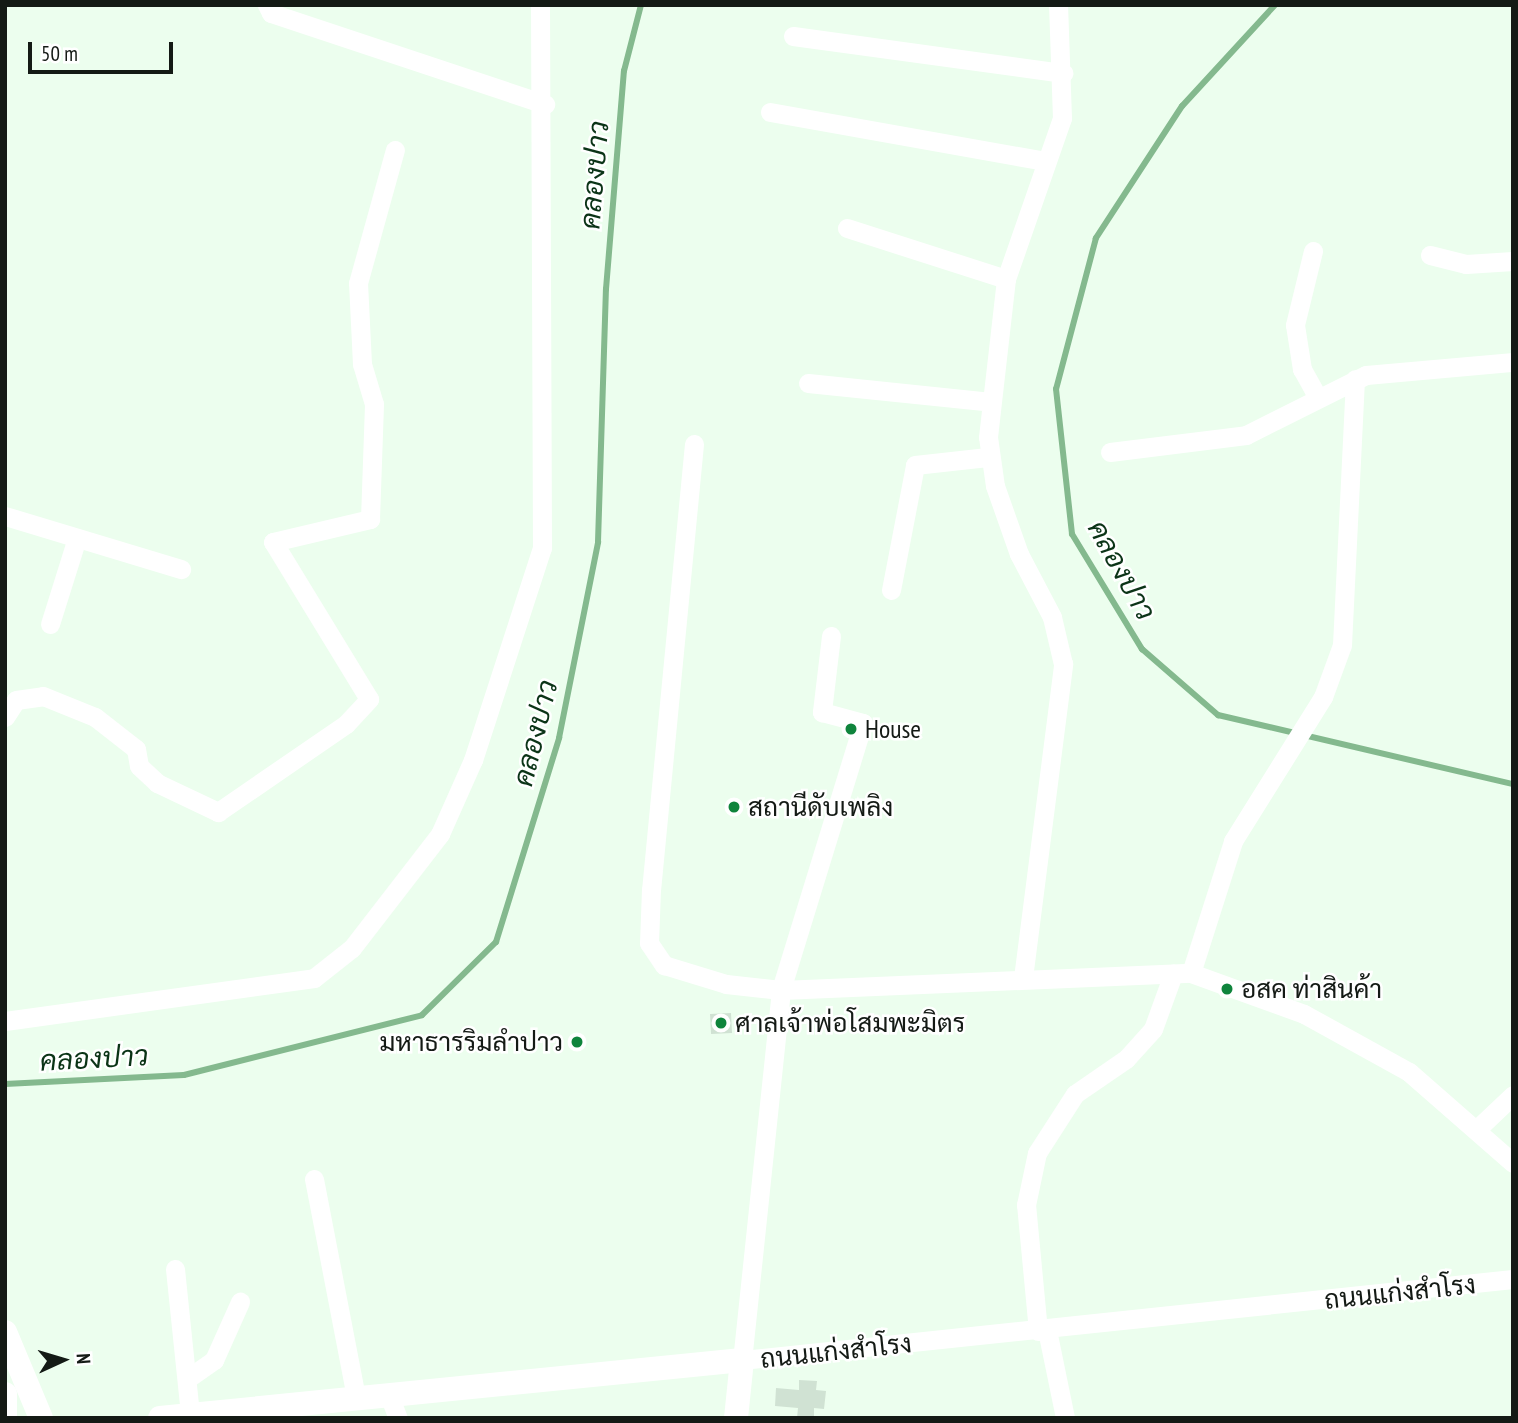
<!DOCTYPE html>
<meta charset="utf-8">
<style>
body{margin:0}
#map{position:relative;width:1518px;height:1423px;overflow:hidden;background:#ecfeee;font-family:"PT Sans Narrow",Sarabun,sans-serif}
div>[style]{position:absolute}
.stream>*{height:6px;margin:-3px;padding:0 3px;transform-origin:3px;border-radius:3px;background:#84b98e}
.building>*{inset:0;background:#d0e2d3;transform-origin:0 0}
.minor>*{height:19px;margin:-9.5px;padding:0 9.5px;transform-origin:9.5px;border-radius:9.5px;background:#fff}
.major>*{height:24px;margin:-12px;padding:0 12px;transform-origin:12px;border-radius:12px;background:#fff}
.dots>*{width:19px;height:19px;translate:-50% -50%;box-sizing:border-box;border:4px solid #fff;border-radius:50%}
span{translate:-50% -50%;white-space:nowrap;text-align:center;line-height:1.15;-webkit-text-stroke:5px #fff;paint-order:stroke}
.poi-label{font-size:26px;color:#141a15}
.left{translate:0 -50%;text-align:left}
.right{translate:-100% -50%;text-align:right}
.street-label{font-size:26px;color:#141a15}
.water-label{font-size:28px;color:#0b3417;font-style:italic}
.frame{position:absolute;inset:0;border:7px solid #141a15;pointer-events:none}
.north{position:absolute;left:28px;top:1325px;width:70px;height:70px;-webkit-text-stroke:5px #fff;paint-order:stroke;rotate:86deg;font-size:19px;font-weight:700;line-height:28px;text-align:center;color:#141a15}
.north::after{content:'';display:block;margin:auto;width:24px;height:32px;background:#141a15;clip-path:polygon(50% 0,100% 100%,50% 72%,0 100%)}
.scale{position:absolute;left:28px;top:42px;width:145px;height:32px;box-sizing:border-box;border:4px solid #141a15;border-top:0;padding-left:9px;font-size:21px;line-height:24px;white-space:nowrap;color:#141a15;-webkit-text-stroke:5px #fff;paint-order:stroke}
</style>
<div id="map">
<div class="stream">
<i style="left:1275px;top:5px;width:137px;rotate:132.6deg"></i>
<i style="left:1182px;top:106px;width:158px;rotate:123.1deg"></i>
<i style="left:1096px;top:238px;width:156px;rotate:104.8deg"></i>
<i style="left:1056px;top:389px;width:146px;rotate:83.7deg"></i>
<i style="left:1072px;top:534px;width:135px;rotate:58.7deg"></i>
<i style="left:1142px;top:649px;width:101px;rotate:41deg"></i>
<i style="left:1218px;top:715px;width:303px;rotate:13.2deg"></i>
<i style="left:5px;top:1084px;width:179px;rotate:-2.9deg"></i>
<i style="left:184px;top:1075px;width:245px;rotate:-14.1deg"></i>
<i style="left:422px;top:1015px;width:104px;rotate:-44.6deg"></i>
<i style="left:496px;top:942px;width:214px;rotate:-72.8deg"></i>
<i style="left:559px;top:738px;width:200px;rotate:-78.7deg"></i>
<i style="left:598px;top:542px;width:253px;rotate:-88.2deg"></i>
<i style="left:606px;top:289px;width:219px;rotate:-85.3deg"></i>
<i style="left:624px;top:71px;width:68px;rotate:-75.6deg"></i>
</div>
<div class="building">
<i style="left:731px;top:1013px;width:20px;height:21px;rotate:87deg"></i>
<i style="clip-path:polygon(799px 1380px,817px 1381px,816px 1390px,826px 1391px,824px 1409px,814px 1408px,814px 1418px,797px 1418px,798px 1408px,775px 1406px,776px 1388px,799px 1390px)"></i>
</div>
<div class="minor">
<i style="left:267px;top:5px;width:9px;rotate:63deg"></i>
<i style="left:271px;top:13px;width:289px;rotate:18.4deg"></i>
<i style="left:793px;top:36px;width:273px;rotate:7.8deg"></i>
<i style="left:770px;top:112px;width:279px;rotate:10.1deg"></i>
<i style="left:847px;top:228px;width:167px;rotate:17.8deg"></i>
<i style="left:1313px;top:251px;width:76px;rotate:103.7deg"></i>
<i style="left:1295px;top:325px;width:45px;rotate:81deg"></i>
<i style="left:1302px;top:369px;width:33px;rotate:61deg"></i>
<i style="left:1430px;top:255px;width:37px;rotate:14deg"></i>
<i style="left:1466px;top:264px;width:47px;rotate:-3.7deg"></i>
<i style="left:808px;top:383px;width:184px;rotate:5.9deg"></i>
<i style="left:694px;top:444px;width:447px;rotate:95.5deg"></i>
<i style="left:651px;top:889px;width:54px;rotate:92.1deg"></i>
<i style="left:649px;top:943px;width:27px;rotate:56deg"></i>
<i style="left:664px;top:965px;width:65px;rotate:17deg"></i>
<i style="left:726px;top:984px;width:55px;rotate:6.2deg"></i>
<i style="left:781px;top:990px;width:410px;rotate:-2.4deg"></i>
<i style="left:1191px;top:973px;width:120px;rotate:19.9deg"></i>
<i style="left:1304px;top:1014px;width:120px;rotate:28.9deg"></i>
<i style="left:1409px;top:1072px;width:138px;rotate:41.2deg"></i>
<i style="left:1110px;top:452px;width:137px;rotate:-7.1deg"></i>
<i style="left:1246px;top:435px;width:134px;rotate:-26.6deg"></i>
<i style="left:1366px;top:375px;width:148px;rotate:-5.1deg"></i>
<i style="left:5px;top:516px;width:184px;rotate:16.8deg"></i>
<i style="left:891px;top:590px;width:127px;rotate:-79.1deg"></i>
<i style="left:915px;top:465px;width:73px;rotate:-6.3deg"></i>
<i style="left:50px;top:624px;width:90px;rotate:-72.6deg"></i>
<i style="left:831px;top:636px;width:77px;rotate:96.8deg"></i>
<i style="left:822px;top:712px;width:42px;rotate:15deg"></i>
<i style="left:863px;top:723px;width:279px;rotate:107.1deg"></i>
<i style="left:781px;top:990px;width:372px;rotate:96deg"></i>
<i style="left:742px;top:1360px;width:775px;rotate:-6deg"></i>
<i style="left:5px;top:717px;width:20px;rotate:-57deg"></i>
<i style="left:16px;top:700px;width:27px;rotate:-8deg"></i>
<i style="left:43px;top:696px;width:56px;rotate:22deg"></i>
<i style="left:95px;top:717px;width:52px;rotate:38deg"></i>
<i style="left:136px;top:749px;width:17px;rotate:80deg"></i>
<i style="left:139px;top:766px;width:25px;rotate:43deg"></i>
<i style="left:157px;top:783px;width:68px;rotate:25.4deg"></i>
<i style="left:218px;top:812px;width:155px;rotate:-34.5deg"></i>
<i style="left:346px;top:724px;width:34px;rotate:-47deg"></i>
<i style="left:369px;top:699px;width:184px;rotate:-121.4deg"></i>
<i style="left:273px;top:542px;width:100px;rotate:-13.3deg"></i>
<i style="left:370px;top:519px;width:115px;rotate:-88deg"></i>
<i style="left:374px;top:404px;width:42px;rotate:-106.7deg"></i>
<i style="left:362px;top:364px;width:81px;rotate:-92.8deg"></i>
<i style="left:358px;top:283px;width:138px;rotate:-74.5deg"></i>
<i style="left:1191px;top:973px;width:139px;rotate:-72.3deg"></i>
<i style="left:1233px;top:841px;width:170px;rotate:-58deg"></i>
<i style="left:1323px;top:697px;width:55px;rotate:-69.9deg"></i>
<i style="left:1342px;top:645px;width:266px;rotate:-87.2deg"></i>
<i style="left:1023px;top:978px;width:317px;rotate:-82.7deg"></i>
<i style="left:1063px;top:664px;width:48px;rotate:-103.2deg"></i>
<i style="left:1052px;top:617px;width:71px;rotate:-117.6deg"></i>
<i style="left:1019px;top:554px;width:72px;rotate:-109.4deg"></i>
<i style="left:995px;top:486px;width:49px;rotate:-98.1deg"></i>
<i style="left:988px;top:437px;width:159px;rotate:-83.5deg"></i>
<i style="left:1006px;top:279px;width:170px;rotate:-70.8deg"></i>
<i style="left:1062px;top:118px;width:113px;rotate:-92deg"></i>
<i style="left:5px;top:1021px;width:312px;rotate:-7.9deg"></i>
<i style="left:314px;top:978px;width:48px;rotate:-38.3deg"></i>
<i style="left:352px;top:948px;width:144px;rotate:-52.3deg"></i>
<i style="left:440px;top:834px;width:81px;rotate:-66deg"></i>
<i style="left:473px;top:760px;width:223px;rotate:-72deg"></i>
<i style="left:542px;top:548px;width:543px;rotate:-90.21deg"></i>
<i style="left:1476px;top:1130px;width:51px;rotate:-43.4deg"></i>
<i style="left:314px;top:1179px;width:223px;rotate:79.1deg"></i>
<i style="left:175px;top:1269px;width:147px;rotate:84.1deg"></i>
<i style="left:1047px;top:1330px;width:90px;rotate:78.4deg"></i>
<i style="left:1038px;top:1331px;width:127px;rotate:-95.4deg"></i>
<i style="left:1026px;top:1205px;width:53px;rotate:-78.1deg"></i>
<i style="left:1037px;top:1153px;width:70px;rotate:-57.2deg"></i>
<i style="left:1075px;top:1094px;width:62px;rotate:-34.5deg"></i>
<i style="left:1126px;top:1059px;width:40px;rotate:-48deg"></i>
<i style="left:1153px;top:1029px;width:59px;rotate:-70deg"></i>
<i style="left:187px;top:1379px;width:33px;rotate:-35deg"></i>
<i style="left:214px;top:1360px;width:64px;rotate:-65.9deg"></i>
<i style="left:389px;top:1395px;width:25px;rotate:69deg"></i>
</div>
<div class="major">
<i style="left:5px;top:1332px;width:93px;rotate:67.3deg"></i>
<i style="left:5px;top:1394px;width:21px;rotate:90deg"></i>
<i style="left:160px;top:1418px;width:585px;rotate:-5.69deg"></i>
<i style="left:742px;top:1360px;width:58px;rotate:95.9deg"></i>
</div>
<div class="dots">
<i style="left:851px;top:729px;background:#0f843c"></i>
<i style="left:734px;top:807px;background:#0f843c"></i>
<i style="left:1227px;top:989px;background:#0f843c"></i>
<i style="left:721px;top:1023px;background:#0f843c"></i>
<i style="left:577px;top:1042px;background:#0f843c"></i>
</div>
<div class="poi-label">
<span class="left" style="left:865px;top:729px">House</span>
<span class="left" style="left:748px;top:807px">สถานีดับเพลิง</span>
<span class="left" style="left:1241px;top:989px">อสค ท่าสินค้า</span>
<span class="left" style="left:735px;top:1023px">ศาลเจ้าพ่อโสมพะมิตร</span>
<span class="right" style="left:563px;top:1042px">มหาธารริมลำปาว</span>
</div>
<div class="street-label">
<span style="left:1400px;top:1292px;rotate:-6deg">ถนนแก่งสำโรง</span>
<span style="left:836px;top:1351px;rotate:-6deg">ถนนแก่งสำโรง</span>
</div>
<div class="water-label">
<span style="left:594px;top:175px;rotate:-85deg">คลองปาว</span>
<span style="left:1122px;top:570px;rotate:61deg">คลองปาว</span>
<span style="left:535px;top:733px;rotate:-76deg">คลองปาว</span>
<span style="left:94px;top:1058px;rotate:-3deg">คลองปาว</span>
</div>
<div class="frame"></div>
<div class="north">N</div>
<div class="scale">50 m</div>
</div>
